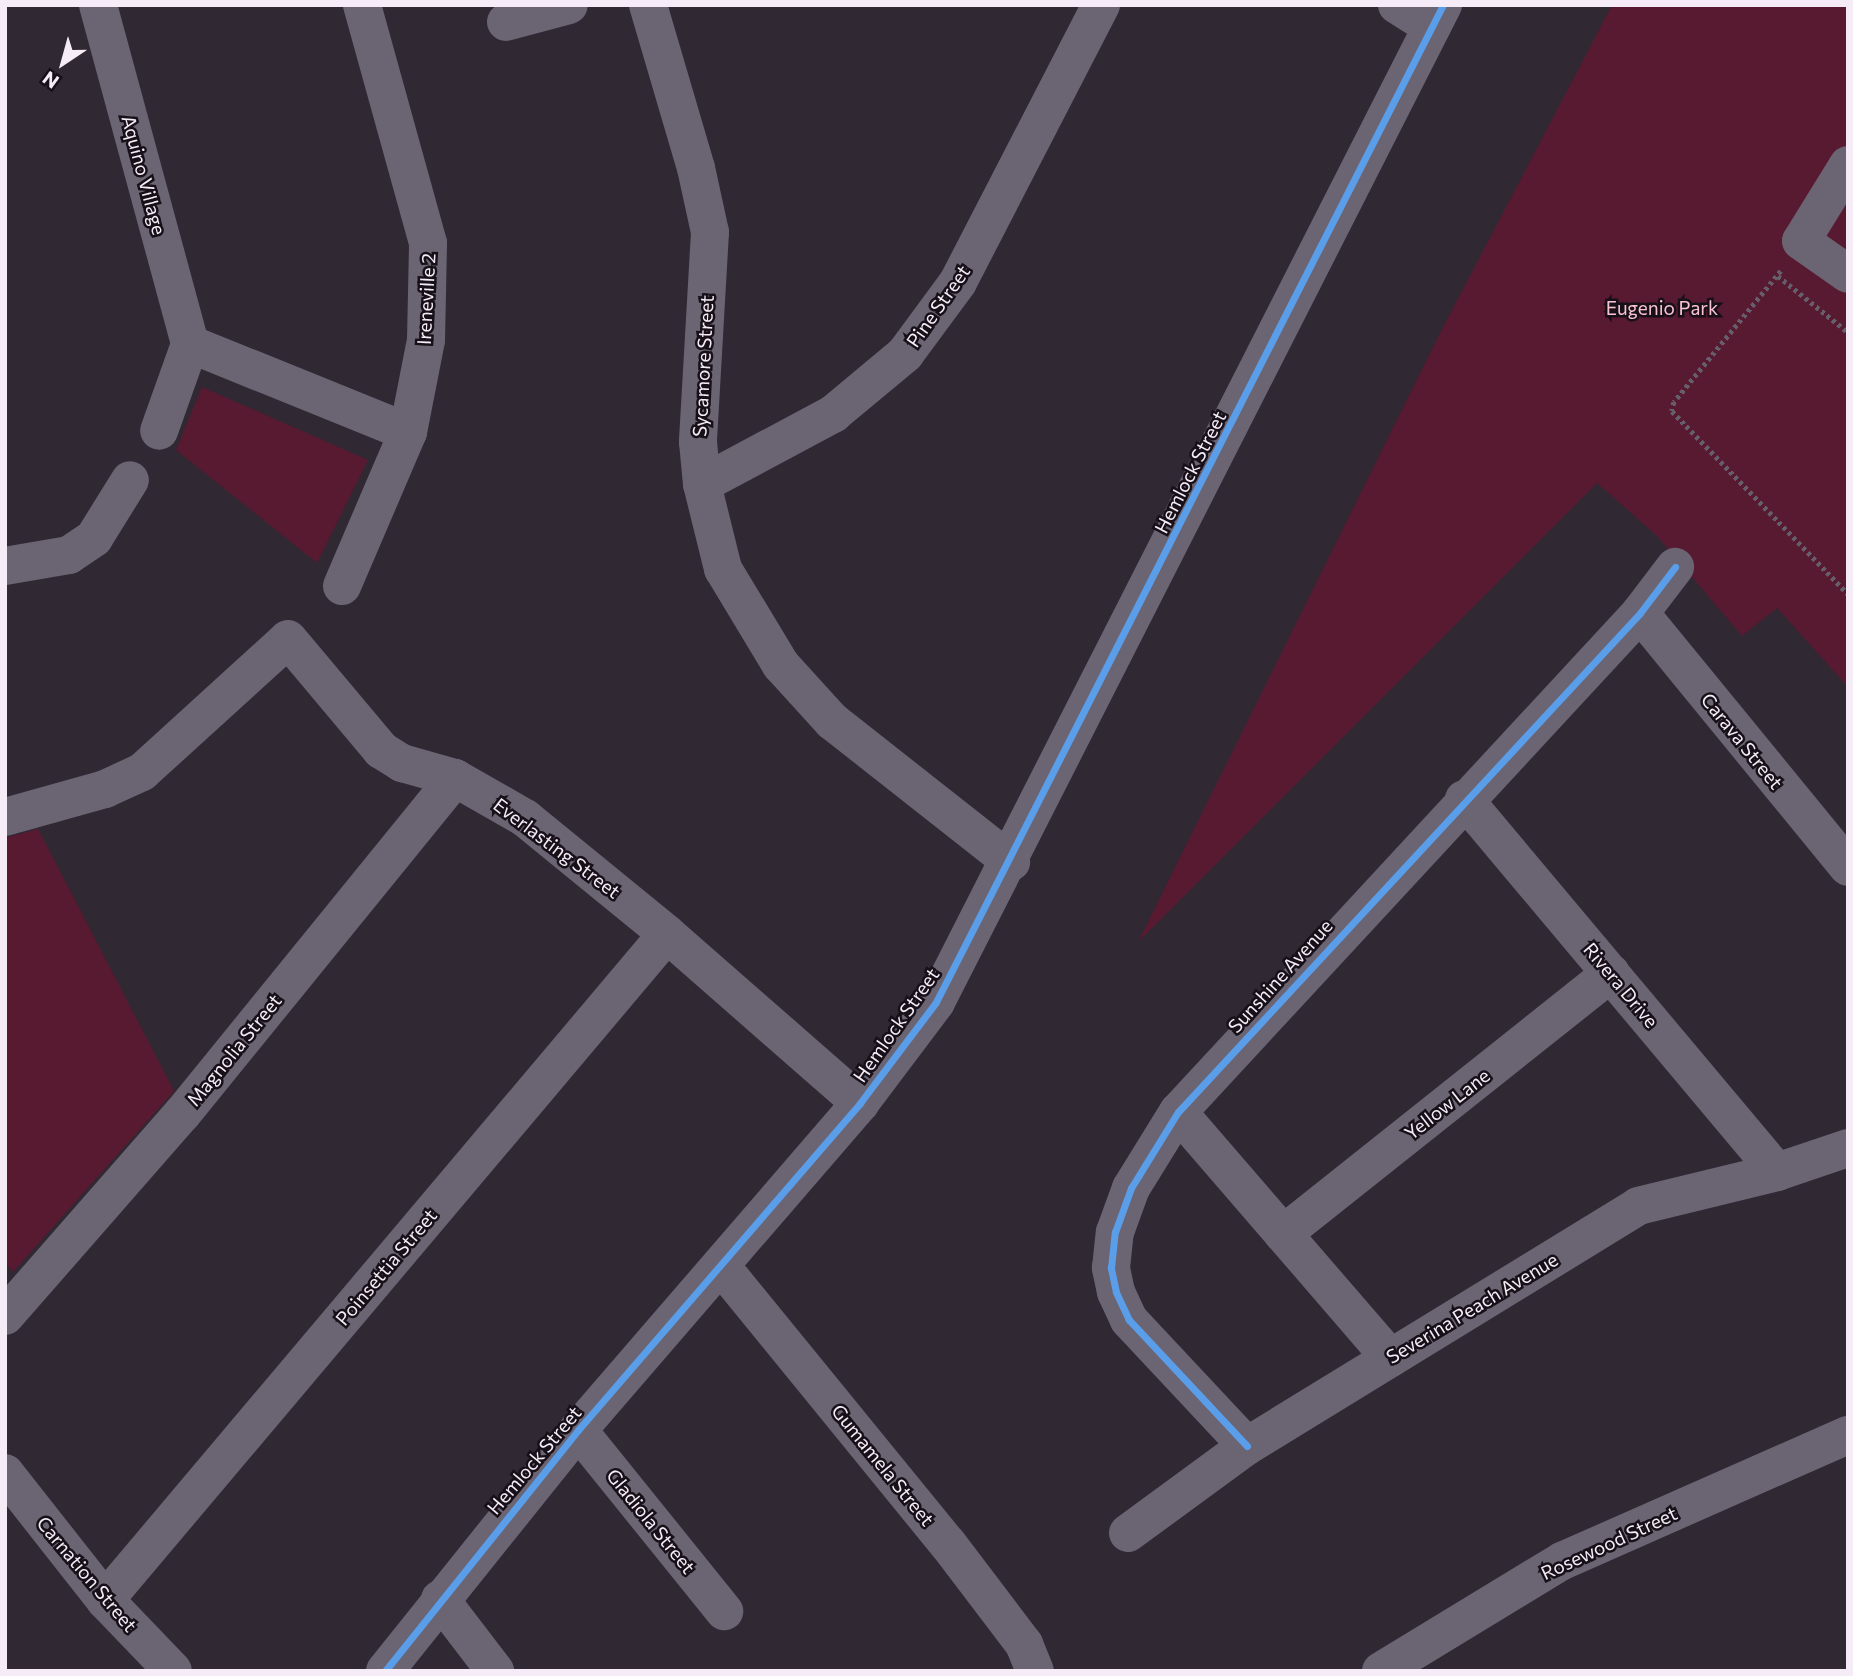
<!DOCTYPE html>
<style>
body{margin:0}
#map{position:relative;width:1853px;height:1676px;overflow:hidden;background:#302832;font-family:Commissioner,sans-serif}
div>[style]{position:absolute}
.green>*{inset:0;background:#581a30}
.path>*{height:4.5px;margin-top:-2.25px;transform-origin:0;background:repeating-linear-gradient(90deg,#665f6b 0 3.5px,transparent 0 7px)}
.minor>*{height:38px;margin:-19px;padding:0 19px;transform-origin:19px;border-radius:19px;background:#6a6473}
.cycleway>*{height:7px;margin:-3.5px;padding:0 3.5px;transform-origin:3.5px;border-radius:3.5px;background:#5a9eea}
span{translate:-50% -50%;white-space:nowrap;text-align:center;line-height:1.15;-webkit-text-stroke:5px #171018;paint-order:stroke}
.street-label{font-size:19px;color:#f5ecf7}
.park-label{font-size:19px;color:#f9c3cf}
.frame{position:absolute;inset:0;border:7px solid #f5ecf7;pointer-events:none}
.north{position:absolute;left:28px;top:28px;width:70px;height:70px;-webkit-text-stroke:5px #171018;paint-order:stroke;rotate:216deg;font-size:19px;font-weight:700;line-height:28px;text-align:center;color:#f5ecf7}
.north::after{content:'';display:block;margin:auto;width:24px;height:32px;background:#f5ecf7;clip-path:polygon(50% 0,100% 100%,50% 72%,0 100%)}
</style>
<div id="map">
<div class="green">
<i style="clip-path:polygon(1612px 5px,1848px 5px,1848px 687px,1777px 608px,1742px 636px,1657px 536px,1597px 483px,1138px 942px,1441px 331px)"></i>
<i style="clip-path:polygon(202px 387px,368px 460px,317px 563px,176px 450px)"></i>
<i style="clip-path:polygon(38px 829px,174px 1091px,13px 1272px,5px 1262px,5px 838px)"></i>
</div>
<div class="path">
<i style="left:1781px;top:271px;width:169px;rotate:129.2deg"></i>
<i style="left:1674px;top:402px;width:9px;rotate:103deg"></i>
<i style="left:1672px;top:411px;width:254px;rotate:46.1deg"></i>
<i style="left:1778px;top:276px;width:90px;rotate:38.7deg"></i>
</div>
<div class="minor">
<i style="left:98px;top:5px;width:351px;rotate:74.8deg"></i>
<i style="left:190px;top:344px;width:92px;rotate:109.6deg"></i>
<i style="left:648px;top:5px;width:170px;rotate:73.6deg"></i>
<i style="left:696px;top:168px;width:66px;rotate:77.7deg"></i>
<i style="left:710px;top:232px;width:210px;rotate:93.3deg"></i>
<i style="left:698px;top:442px;width:42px;rotate:84.6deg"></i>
<i style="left:702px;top:484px;width:88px;rotate:76.1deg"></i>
<i style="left:723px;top:569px;width:112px;rotate:58.9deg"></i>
<i style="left:781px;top:665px;width:76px;rotate:47.7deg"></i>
<i style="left:832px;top:721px;width:228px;rotate:38.2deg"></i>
<i style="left:1397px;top:5px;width:41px;rotate:32.2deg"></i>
<i style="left:506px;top:22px;width:65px;rotate:-15.1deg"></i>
<i style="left:1848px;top:165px;width:89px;rotate:121.7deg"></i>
<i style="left:1801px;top:241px;width:57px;rotate:35.1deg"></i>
<i style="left:190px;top:344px;width:235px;rotate:22deg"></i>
<i style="left:702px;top:484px;width:149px;rotate:-28.1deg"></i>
<i style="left:833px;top:414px;width:94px;rotate:-39.8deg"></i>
<i style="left:905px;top:354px;width:89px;rotate:-53.6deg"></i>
<i style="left:958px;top:282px;width:312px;rotate:-62.7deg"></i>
<i style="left:5px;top:566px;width:65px;rotate:-9.8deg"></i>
<i style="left:69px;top:555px;width:30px;rotate:-34deg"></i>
<i style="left:94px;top:538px;width:68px;rotate:-58.2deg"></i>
<i style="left:342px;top:586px;width:168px;rotate:-66.8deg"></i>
<i style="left:408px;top:432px;width:94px;rotate:-78.9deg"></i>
<i style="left:426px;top:340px;width:97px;rotate:-88.8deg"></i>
<i style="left:428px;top:243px;width:247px;rotate:-105.5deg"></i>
<i style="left:1640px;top:613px;width:328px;rotate:50.7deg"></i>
<i style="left:1464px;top:799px;width:487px;rotate:50deg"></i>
<i style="left:5px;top:817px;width:104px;rotate:-15.6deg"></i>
<i style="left:105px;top:789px;width:41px;rotate:-24.7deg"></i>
<i style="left:142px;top:772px;width:197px;rotate:-42.3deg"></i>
<i style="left:288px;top:639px;width:145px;rotate:50deg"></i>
<i style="left:381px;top:750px;width:25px;rotate:32deg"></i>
<i style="left:402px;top:763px;width:55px;rotate:15.8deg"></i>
<i style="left:455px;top:778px;width:81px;rotate:29.7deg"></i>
<i style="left:525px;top:818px;width:183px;rotate:39.2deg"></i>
<i style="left:667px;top:934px;width:257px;rotate:41.2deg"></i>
<i style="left:1178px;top:1112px;width:325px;rotate:49.2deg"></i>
<i style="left:1283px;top:1234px;width:419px;rotate:-38.5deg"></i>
<i style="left:721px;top:1266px;width:359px;rotate:50.8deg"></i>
<i style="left:948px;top:1544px;width:126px;rotate:52.8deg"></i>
<i style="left:1024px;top:1644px;width:29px;rotate:68deg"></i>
<i style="left:5px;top:1316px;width:269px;rotate:-48.8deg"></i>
<i style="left:182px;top:1114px;width:433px;rotate:-50.9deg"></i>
<i style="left:578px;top:1430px;width:233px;rotate:51.1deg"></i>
<i style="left:1247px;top:1446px;width:173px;rotate:-133.1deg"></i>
<i style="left:1129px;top:1320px;width:31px;rotate:-115deg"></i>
<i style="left:1116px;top:1292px;width:25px;rotate:-102deg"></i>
<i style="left:1111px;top:1268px;width:36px;rotate:-84deg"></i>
<i style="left:1115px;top:1232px;width:47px;rotate:-70deg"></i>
<i style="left:1131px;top:1188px;width:89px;rotate:-58.3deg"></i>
<i style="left:1178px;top:1112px;width:680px;rotate:-47.2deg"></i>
<i style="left:1640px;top:613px;width:58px;rotate:-52.7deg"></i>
<i style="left:5px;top:1473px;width:162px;rotate:51.8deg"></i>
<i style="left:105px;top:1600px;width:98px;rotate:46.2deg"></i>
<i style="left:1128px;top:1533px;width:147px;rotate:-36.2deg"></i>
<i style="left:1247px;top:1446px;width:459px;rotate:-31.5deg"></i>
<i style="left:1638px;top:1206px;width:143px;rotate:-13.7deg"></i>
<i style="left:1777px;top:1172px;width:75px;rotate:-18.7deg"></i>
<i style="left:440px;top:1599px;width:91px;rotate:52.6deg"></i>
<i style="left:105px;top:1600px;width:871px;rotate:-49.84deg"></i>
<i style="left:385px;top:1671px;width:309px;rotate:-51.3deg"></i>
<i style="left:578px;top:1430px;width:432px;rotate:-49.2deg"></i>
<i style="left:860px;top:1103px;width:126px;rotate:-53deg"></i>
<i style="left:936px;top:1002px;width:1119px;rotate:-63.05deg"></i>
<i style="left:1381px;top:1671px;width:212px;rotate:-31.3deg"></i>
<i style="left:1562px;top:1561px;width:313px;rotate:-23.8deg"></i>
</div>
<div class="cycleway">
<i style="left:1247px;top:1446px;width:173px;rotate:-133.1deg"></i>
<i style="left:1129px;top:1320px;width:31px;rotate:-115deg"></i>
<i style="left:1116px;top:1292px;width:25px;rotate:-102deg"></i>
<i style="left:1111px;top:1268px;width:36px;rotate:-84deg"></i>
<i style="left:1115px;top:1232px;width:47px;rotate:-70deg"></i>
<i style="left:1131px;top:1188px;width:89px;rotate:-58.3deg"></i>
<i style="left:1178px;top:1112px;width:680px;rotate:-47.2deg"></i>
<i style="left:1640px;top:613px;width:58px;rotate:-52.7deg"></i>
<i style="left:385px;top:1671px;width:309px;rotate:-51.3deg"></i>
<i style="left:578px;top:1430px;width:432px;rotate:-49.2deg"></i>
<i style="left:860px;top:1103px;width:126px;rotate:-53deg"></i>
<i style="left:936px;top:1002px;width:1119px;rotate:-63.05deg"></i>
</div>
<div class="street-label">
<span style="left:144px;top:175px;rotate:75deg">Aquino Village</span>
<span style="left:426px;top:299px;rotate:-87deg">Ireneville 2</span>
<span style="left:938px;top:306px;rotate:-55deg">Pine Street</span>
<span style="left:703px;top:366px;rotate:-87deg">Sycamore Street</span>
<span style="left:1190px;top:472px;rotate:-63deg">Hemlock Street</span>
<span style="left:1742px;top:741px;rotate:51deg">Carava Street</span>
<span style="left:557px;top:848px;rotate:37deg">Everlasting Street</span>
<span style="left:1280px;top:976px;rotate:-48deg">Sunshine Avenue</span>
<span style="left:1621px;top:985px;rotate:50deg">Rivera Drive</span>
<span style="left:896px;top:1025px;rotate:-55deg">Hemlock Street</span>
<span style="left:234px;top:1050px;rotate:-51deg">Magnolia Street</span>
<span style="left:1447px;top:1104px;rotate:-38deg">Yellow Lane</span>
<span style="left:386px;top:1267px;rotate:-50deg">Poinsettia Street</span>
<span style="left:1472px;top:1308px;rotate:-31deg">Severina Peach Avenue</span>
<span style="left:534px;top:1460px;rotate:-50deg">Hemlock Street</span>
<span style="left:883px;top:1465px;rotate:51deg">Gumamela Street</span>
<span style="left:651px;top:1521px;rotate:51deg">Gladiola Street</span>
<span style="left:1609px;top:1543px;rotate:-25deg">Rosewood Street</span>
<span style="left:87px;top:1574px;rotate:50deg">Carnation Street</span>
</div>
<div class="park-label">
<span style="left:1662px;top:308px">Eugenio Park</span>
</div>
<div class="frame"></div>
<div class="north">N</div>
</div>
